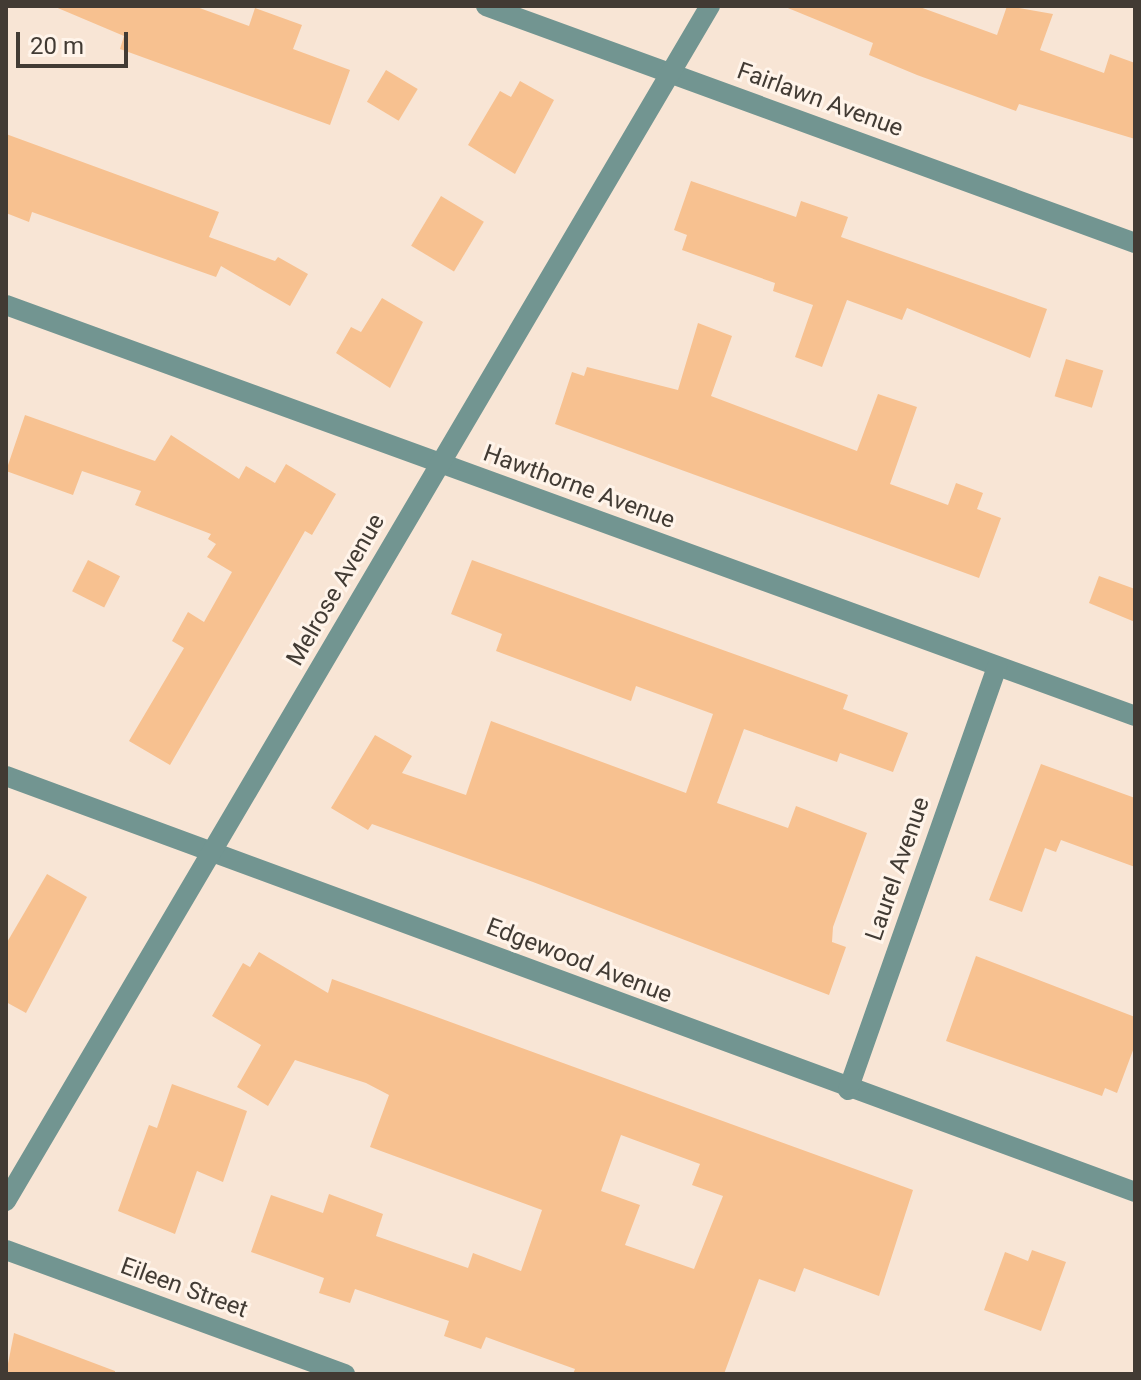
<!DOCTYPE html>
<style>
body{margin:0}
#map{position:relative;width:1141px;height:1380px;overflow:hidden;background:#f8e5d5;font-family:Roboto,sans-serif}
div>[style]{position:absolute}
.building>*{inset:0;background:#f7c190;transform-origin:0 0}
.minor>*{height:20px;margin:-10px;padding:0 10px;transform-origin:10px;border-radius:10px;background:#729591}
span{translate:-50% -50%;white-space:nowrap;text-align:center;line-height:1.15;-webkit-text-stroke:6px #fff4ea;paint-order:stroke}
.street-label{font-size:24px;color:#423b34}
.frame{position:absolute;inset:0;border:8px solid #423b34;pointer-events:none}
.scale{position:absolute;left:16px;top:32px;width:112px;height:36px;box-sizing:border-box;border:4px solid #423b34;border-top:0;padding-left:10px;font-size:24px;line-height:28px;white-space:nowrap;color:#423b34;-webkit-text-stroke:6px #fff4ea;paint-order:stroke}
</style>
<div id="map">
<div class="building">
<i style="clip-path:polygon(53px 6px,194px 6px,249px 26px,255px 8px,302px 25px,293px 49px,350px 70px,330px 125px,120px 49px,124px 36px)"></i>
<i style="clip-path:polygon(783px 6px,917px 6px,997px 35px,1007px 6px,1053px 14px,1040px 50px,1104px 73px,1110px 54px,1135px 63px,1135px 139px,1019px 104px,1016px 111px,917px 75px,869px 55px,873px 43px)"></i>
<i style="left:386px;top:70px;width:37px;height:37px;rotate:31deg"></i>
<i style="clip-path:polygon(520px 81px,554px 100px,515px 174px,468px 145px,500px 91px,511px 97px)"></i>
<i style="clip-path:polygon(6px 134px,219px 212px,209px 237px,275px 261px,278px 257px,308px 274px,290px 306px,221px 266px,216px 277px,32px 212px,29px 222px,6px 213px)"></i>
<i style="clip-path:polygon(691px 181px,796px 217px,801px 201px,848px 217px,841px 237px,1047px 309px,1030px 358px,907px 308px,902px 320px,847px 300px,822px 367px,795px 357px,813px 305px,773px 291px,775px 283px,682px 250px,687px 235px,674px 230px)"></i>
<i style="left:441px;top:196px;width:50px;height:58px;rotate:31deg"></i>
<i style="clip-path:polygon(382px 298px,423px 322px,390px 388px,336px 353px,351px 327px,361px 332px)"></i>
<i style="clip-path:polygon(698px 323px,732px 336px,711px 396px,857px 451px,878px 394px,917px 407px,890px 484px,948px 505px,956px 483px,983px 493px,977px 509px,1001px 518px,979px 578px,555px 424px,572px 372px,584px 376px,587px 367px,678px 390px)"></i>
<i style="left:1066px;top:359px;width:39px;height:39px;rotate:17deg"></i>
<i style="clip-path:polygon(25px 415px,155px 461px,171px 435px,239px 479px,246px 466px,275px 483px,286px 464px,336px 494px,312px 535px,305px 531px,170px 765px,129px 741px,184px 648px,172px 641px,188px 612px,204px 622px,232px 572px,207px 557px,216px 544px,208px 539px,211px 534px,135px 505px,141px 491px,82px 471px,73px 495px,6px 471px)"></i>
<i style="left:88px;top:560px;width:36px;height:35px;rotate:27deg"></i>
<i style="clip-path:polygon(472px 560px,848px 695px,843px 709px,908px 733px,893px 772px,840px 753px,837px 762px,744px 729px,717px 803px,788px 828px,796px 806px,867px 833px,833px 927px,832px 942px,846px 947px,829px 995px,533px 882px,372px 824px,368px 830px,331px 808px,375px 735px,412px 756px,402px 773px,466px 795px,491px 721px,686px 793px,713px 714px,636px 686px,631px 701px,496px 651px,502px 634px,451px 614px)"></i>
<i style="clip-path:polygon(1099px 576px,1135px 589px,1135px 622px,1089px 603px)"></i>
<i style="clip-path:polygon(1041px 764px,1135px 798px,1135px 867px,1061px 840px,1056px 852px,1045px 848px,1022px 912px,989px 900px)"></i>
<i style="clip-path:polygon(47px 874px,87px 897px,26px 1013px,6px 1002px,6px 944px)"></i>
<i style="clip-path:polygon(evenodd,259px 952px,328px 993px,332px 979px,913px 1190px,879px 1296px,804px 1268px,795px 1292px,759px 1279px,724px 1374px,573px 1374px,575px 1369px,486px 1337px,481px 1349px,444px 1336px,449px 1321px,355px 1289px,350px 1303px,319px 1293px,324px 1278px,251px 1252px,271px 1195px,323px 1213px,329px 1194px,383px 1214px,376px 1236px,468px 1268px,473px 1253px,521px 1271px,542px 1210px,370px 1147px,389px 1095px,366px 1083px,295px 1060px,268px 1106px,237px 1087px,261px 1045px,212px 1016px,243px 963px,250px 967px,259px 952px,621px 1135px,700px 1164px,692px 1185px,723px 1196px,694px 1269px,625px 1245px,640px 1205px,601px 1191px,621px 1135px)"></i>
<i style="clip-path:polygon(976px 956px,1135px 1017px,1135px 1045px,1117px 1093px,1105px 1088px,1102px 1096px,946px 1041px)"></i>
<i style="clip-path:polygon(172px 1084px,247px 1111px,223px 1182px,197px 1171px,175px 1234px,118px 1211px,149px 1125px,157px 1128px)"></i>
<i style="clip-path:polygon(1032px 1250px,1066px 1262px,1041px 1331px,984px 1310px,1005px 1252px,1028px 1261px)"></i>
<i style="clip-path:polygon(14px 1333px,115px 1371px,115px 1374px,6px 1374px)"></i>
</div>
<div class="minor">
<i style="left:486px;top:6px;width:691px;rotate:20.06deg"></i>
<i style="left:6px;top:305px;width:1201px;rotate:20deg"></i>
<i style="left:6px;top:776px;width:1203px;rotate:20.23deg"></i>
<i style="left:848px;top:1090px;width:449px;rotate:-70.6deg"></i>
<i style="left:6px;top:1201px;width:1387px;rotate:-59.5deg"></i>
<i style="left:6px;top:1250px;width:361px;rotate:20.1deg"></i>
</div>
<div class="street-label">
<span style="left:820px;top:100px;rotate:20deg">Fairlawn Avenue</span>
<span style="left:579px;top:487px;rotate:20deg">Hawthorne Avenue</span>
<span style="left:336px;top:590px;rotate:-60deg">Melrose Avenue</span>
<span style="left:898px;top:869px;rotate:-71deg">Laurel Avenue</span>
<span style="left:579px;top:961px;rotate:21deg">Edgewood Avenue</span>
<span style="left:184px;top:1288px;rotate:20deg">Eileen Street</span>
</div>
<div class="frame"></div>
<div class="scale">20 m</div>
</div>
